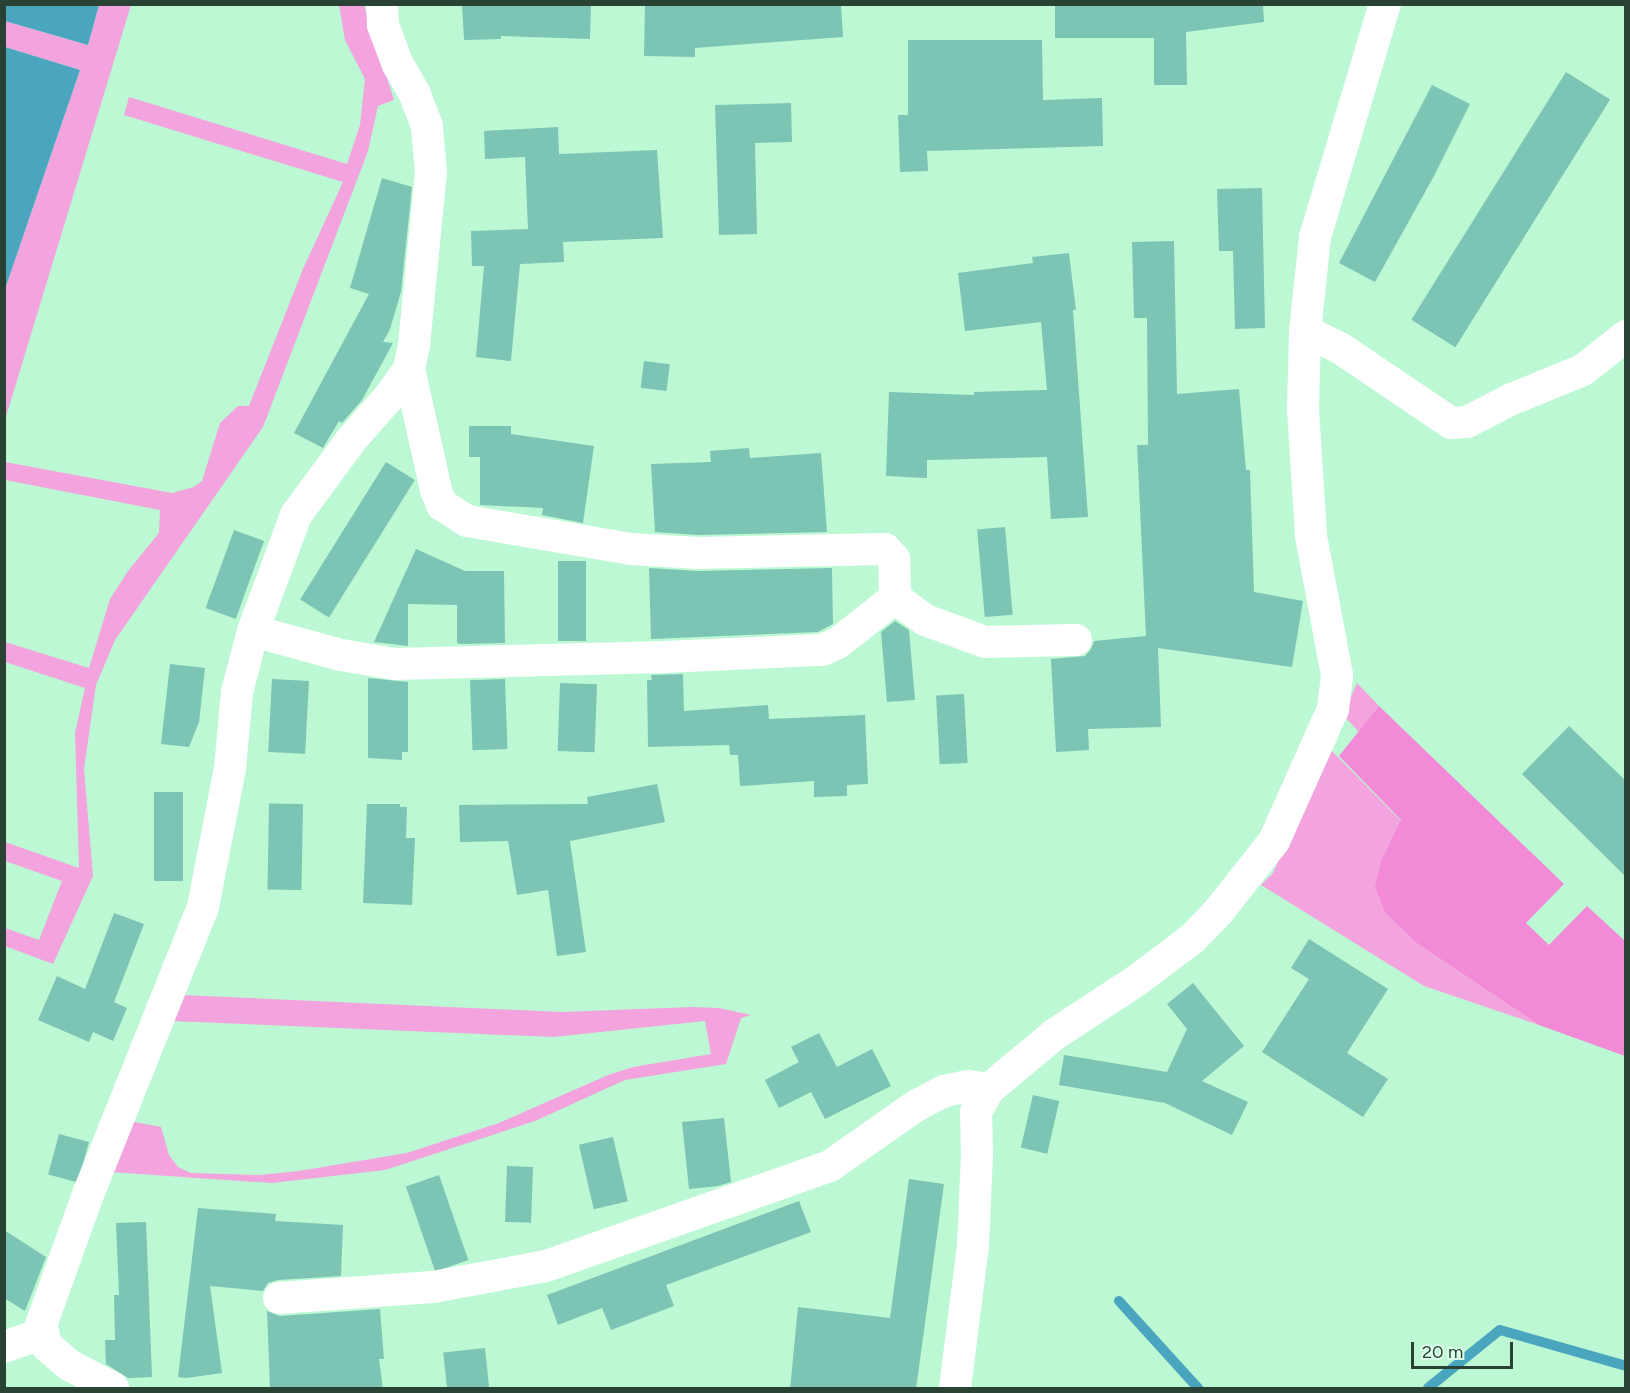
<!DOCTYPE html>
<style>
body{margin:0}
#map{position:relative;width:1630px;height:1393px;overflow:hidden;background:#bdf8d4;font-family:Figtree,sans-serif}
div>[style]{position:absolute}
.green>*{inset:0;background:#f3a3dd}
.forest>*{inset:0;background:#f28ad7}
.water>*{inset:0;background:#4aa6be}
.stream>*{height:10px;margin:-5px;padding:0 5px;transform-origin:5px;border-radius:5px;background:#4aa6be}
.building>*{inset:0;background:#7cc4b3;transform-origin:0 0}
.minor>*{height:32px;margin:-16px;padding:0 16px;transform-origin:16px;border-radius:16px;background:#fff}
span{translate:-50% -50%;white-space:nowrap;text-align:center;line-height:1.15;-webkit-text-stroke:4.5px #dcffe9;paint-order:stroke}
.frame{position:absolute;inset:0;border:6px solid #2a4234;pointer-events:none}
.scale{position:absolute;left:1411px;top:1342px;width:102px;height:27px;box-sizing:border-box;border:3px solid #2a4234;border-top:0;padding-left:8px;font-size:18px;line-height:21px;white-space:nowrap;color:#2a4234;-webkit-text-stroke:4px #dcffe9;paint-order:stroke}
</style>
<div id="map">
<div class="green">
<i style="clip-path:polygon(99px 5px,131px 5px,5px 420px,5px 289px,80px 70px,5px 47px,5px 21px,88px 45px)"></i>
<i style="clip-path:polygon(339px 5px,364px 5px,394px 100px,378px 106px,368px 151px,263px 427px,115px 640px,96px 685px,84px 769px,93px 876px,53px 964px,5px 946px,5px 928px,39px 940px,62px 881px,5px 861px,5px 842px,79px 868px,75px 733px,85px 688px,5px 662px,5px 642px,89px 668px,110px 599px,128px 571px,159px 533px,160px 510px,5px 480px,5px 462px,172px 493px,194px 487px,202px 481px,220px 423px,238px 406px,249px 406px,303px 269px,343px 182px,124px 115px,129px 97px,347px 164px,360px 125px,365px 79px,345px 40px)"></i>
<i style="clip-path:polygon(1357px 683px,1379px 706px,1359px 732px,1343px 715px)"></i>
<i style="clip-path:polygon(1330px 749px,1401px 821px,1381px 861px,1418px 944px,1539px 1025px,1424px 986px,1261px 885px,1273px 873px,1317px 771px)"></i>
<i style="clip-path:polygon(181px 995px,562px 1012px,692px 1007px,719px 1008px,751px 1015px,741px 1018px,726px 1064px,625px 1080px,535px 1121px,385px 1170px,272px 1183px,109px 1172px,130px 1121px,161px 1127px,169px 1155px,178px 1167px,191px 1173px,259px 1175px,299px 1171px,407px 1153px,499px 1123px,608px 1075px,633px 1067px,711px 1054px,705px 1021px,553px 1037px,171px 1021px)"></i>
</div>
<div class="forest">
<i style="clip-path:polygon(1379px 706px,1564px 884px,1526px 923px,1549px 945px,1587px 906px,1625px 941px,1625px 1056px,1539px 1025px,1418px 944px,1385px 912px,1375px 886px,1381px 861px,1401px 820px,1339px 756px)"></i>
</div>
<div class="water">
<i style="clip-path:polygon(4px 5px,5px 4px,99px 5px,88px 45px,5px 21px)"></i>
<i style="clip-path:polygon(5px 47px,80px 70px,5px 289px,4px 47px)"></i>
</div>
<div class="stream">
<i style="left:1119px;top:1301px;width:118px;rotate:47.8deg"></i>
<i style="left:1428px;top:1388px;width:92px;rotate:-38.9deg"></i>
<i style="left:1500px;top:1330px;width:131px;rotate:15.9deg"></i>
</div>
<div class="building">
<i style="clip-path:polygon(462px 4px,591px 4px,590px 39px,501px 36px,501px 39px,464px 40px)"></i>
<i style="clip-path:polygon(645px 4px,841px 4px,843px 37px,695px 48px,695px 57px,644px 56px)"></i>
<i style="clip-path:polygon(1055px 4px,1263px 4px,1264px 22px,1186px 32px,1187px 85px,1154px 85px,1154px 38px,1055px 38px)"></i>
<i style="clip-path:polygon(908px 40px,1042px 40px,1043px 100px,1102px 98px,1103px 146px,927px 151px,928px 171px,900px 172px,898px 115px,908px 115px)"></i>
<i style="left:1566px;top:72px;width:52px;height:292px;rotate:32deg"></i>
<i style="clip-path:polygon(1432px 85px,1470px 104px,1434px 176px,1375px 282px,1339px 263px)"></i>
<i style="clip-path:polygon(791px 103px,792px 142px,755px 143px,757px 234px,719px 235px,715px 105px)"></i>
<i style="clip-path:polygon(558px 127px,559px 154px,657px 150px,663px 238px,563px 242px,564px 262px,520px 264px,511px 361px,476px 357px,484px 266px,472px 266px,471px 231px,528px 229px,525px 157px,485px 159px,484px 131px)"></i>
<i style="clip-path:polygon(382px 178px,412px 187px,401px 292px,390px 329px,383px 342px,393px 343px,362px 400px,342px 423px,339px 421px,323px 448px,294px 433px,369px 294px,350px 288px)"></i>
<i style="clip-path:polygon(1262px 188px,1265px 328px,1235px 329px,1233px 251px,1219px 251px,1217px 189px)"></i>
<i style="clip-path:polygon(1174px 241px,1177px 394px,1239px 389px,1246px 470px,1250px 470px,1254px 592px,1303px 601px,1292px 667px,1158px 648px,1161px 727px,1088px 729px,1089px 750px,1056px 752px,1051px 659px,1085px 656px,1091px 649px,1094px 641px,1146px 636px,1137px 445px,1148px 445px,1147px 318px,1134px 318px,1132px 242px)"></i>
<i style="clip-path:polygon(1069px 253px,1076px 310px,1073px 310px,1088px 517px,1051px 519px,1047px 457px,927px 460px,927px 478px,886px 476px,889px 392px,974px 395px,974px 392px,1047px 390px,1041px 322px,965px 331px,958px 273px,1033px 263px,1032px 257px)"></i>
<i style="left:644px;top:361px;width:26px;height:27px;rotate:7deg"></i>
<i style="clip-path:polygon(469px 426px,511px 426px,511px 434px,594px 446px,583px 523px,542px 515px,543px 508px,480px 505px,480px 457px,469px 457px)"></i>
<i style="clip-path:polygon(749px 448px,750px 458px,821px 453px,827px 532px,698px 535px,655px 532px,651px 464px,711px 462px,710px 451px)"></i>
<i style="left:386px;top:462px;width:34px;height:162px;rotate:32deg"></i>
<i style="left:1005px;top:527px;width:88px;height:28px;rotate:85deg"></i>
<i style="left:234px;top:530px;width:32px;height:83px;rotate:20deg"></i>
<i style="clip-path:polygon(416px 549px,465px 571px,504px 571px,505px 643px,460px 644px,457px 643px,457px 605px,408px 604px,408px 646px,374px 642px)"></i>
<i style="left:558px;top:561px;width:28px;height:80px"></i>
<i style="clip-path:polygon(649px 568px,698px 571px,832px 568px,833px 624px,818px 632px,651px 639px)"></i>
<i style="clip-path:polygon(895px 621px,909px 630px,915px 700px,887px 702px,881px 632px)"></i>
<i style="clip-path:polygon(170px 664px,205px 668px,199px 722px,189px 747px,161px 744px)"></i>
<i style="clip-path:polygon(683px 674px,684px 711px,768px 705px,769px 719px,865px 715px,868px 784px,847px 785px,847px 796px,814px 797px,814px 781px,740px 786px,738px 755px,730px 755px,729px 745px,648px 747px,647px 680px,652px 680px,651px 675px)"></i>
<i style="clip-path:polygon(368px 678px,408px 682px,408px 752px,402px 752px,402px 760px,368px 758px)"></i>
<i style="left:272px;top:679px;width:37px;height:73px;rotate:3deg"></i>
<i style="left:505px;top:679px;width:70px;height:35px;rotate:88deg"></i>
<i style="left:560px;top:683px;width:37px;height:68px;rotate:2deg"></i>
<i style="left:964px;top:694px;width:69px;height:28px;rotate:87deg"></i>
<i style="clip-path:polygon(1569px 726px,1626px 781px,1626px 877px,1522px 774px)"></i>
<i style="clip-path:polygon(657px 784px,665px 822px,570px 841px,586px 952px,557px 956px,548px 890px,517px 895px,508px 841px,460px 842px,459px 805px,588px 804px,587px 797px)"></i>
<i style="left:154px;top:792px;width:29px;height:89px"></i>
<i style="left:303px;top:804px;width:86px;height:34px;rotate:91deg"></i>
<i style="clip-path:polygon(367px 804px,400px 804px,400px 807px,407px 807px,406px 838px,415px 838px,412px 905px,363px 903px)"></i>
<i style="clip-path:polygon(114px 913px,144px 924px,114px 1002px,127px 1008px,113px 1041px,93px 1032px,89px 1042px,38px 1020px,57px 976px,85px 989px)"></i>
<i style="clip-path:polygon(1309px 939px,1388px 989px,1347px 1053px,1388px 1079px,1363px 1117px,1262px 1052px,1309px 979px,1291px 968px)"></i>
<i style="clip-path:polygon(1193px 983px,1244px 1046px,1202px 1081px,1248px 1102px,1232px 1135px,1165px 1103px,1059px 1085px,1064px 1055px,1167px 1072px,1187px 1029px,1167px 1004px)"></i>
<i style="clip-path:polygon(819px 1033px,837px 1067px,872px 1049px,891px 1086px,825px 1119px,811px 1092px,779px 1108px,765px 1080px,799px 1062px,791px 1047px)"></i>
<i style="left:1033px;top:1095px;width:27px;height:54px;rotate:13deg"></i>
<i style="clip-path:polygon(724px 1118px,731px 1182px,718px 1186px,689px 1189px,682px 1122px)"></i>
<i style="left:59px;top:1134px;width:31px;height:42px;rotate:15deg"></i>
<i style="left:613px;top:1137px;width:66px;height:35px;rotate:77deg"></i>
<i style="left:507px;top:1166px;width:26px;height:56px;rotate:2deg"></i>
<i style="left:439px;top:1175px;width:90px;height:35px;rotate:71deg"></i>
<i style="clip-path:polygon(909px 1179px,944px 1184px,916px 1389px,790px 1389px,798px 1307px,890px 1318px)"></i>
<i style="clip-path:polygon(799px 1201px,811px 1232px,666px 1285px,674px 1306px,611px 1330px,602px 1308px,558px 1325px,547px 1295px)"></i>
<i style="clip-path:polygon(198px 1208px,276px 1214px,275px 1221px,343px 1225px,341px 1276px,278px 1280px,268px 1283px,263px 1291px,210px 1286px,222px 1373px,186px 1378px,178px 1377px)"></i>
<i style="clip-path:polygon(146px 1222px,152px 1377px,128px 1378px,106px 1364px,105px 1340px,115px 1340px,114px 1295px,119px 1295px,116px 1223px)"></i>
<i style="clip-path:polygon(4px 1230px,46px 1257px,25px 1311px,4px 1298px)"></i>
<i style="clip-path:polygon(380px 1309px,384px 1359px,379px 1359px,383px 1389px,270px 1389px,267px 1311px,280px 1316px)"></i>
<i style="left:485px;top:1348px;width:41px;height:42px;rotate:84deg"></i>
</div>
<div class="minor">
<i style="left:1305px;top:331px;width:39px;rotate:26deg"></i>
<i style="left:1340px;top:348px;width:134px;rotate:34deg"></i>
<i style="left:1451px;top:423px;width:16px;rotate:-4deg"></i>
<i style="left:1467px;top:422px;width:51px;rotate:-27.1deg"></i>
<i style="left:1512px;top:399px;width:77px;rotate:-22.2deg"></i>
<i style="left:1583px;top:370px;width:55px;rotate:-38.3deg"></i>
<i style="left:895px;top:598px;width:37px;rotate:36deg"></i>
<i style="left:925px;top:620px;width:64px;rotate:20.1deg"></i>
<i style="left:985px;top:642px;width:91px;rotate:-1.3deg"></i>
<i style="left:253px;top:631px;width:91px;rotate:15.3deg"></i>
<i style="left:341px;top:655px;width:55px;rotate:9.5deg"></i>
<i style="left:395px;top:664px;width:270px;rotate:-1.5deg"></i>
<i style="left:665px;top:657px;width:157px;rotate:-2.6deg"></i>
<i style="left:822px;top:650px;width:17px;rotate:-24deg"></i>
<i style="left:838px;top:643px;width:73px;rotate:-38.3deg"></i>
<i style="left:895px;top:598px;width:39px;rotate:-91deg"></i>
<i style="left:894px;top:559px;width:13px;rotate:-132deg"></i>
<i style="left:885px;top:549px;width:187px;rotate:178.8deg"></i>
<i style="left:698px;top:553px;width:67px;rotate:-176.6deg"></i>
<i style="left:631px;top:549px;width:166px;rotate:-170.3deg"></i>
<i style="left:467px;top:521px;width:30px;rotate:-147deg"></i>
<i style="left:442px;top:505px;width:16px;rotate:-112deg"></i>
<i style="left:436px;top:490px;width:124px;rotate:-102.6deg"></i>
<i style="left:279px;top:1298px;width:154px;rotate:-4.1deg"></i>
<i style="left:433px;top:1287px;width:115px;rotate:-10.5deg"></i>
<i style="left:546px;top:1266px;width:301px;rotate:-19.4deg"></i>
<i style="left:830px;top:1166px;width:106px;rotate:-35deg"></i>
<i style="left:917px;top:1105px;width:30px;rotate:-27deg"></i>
<i style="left:944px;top:1091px;width:25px;rotate:-12deg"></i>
<i style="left:968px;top:1086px;width:21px;rotate:8deg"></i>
<i style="left:4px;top:1347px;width:42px;rotate:-19.3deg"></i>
<i style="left:113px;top:1388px;width:50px;rotate:-152.4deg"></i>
<i style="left:69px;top:1365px;width:30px;rotate:-139deg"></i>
<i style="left:46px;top:1345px;width:21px;rotate:-104deg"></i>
<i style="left:41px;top:1325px;width:141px;rotate:-70.2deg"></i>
<i style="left:89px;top:1192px;width:307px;rotate:-68.2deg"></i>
<i style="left:203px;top:907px;width:142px;rotate:-79deg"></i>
<i style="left:230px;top:768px;width:76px;rotate:-84.7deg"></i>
<i style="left:237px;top:692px;width:63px;rotate:-75.3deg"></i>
<i style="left:253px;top:631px;width:124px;rotate:-69.7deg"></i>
<i style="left:296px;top:515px;width:94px;rotate:-53.6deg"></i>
<i style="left:352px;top:439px;width:56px;rotate:-48.6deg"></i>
<i style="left:389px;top:397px;width:34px;rotate:-54deg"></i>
<i style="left:409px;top:369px;width:25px;rotate:-78deg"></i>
<i style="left:414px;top:345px;width:173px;rotate:-84.4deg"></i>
<i style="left:431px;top:173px;width:47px;rotate:-94.9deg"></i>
<i style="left:427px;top:126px;width:34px;rotate:-111deg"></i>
<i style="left:415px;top:94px;width:34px;rotate:-120deg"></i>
<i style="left:398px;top:65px;width:43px;rotate:-110.6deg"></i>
<i style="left:383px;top:25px;width:21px;rotate:-93deg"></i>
<i style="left:955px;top:1388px;width:143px;rotate:-82.8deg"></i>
<i style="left:973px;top:1246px;width:91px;rotate:-87.5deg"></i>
<i style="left:977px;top:1155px;width:43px;rotate:-91.3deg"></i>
<i style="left:976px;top:1112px;width:26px;rotate:-61deg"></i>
<i style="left:989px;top:1089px;width:86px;rotate:-39.8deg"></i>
<i style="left:1055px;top:1034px;width:97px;rotate:-33.2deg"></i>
<i style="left:1136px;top:981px;width:71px;rotate:-37deg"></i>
<i style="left:1193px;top:938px;width:36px;rotate:-46deg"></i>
<i style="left:1218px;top:912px;width:90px;rotate:-51.7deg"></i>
<i style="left:1274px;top:841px;width:145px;rotate:-65.9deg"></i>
<i style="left:1333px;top:709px;width:34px;rotate:-83deg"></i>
<i style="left:1337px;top:675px;width:141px;rotate:-100.6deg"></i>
<i style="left:1311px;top:536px;width:127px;rotate:-93.6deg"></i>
<i style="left:1303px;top:409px;width:78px;rotate:-88.5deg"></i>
<i style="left:1305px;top:331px;width:95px;rotate:-83.9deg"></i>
<i style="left:1315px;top:237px;width:243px;rotate:-73.3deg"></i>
</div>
<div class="frame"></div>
<div class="scale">20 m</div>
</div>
